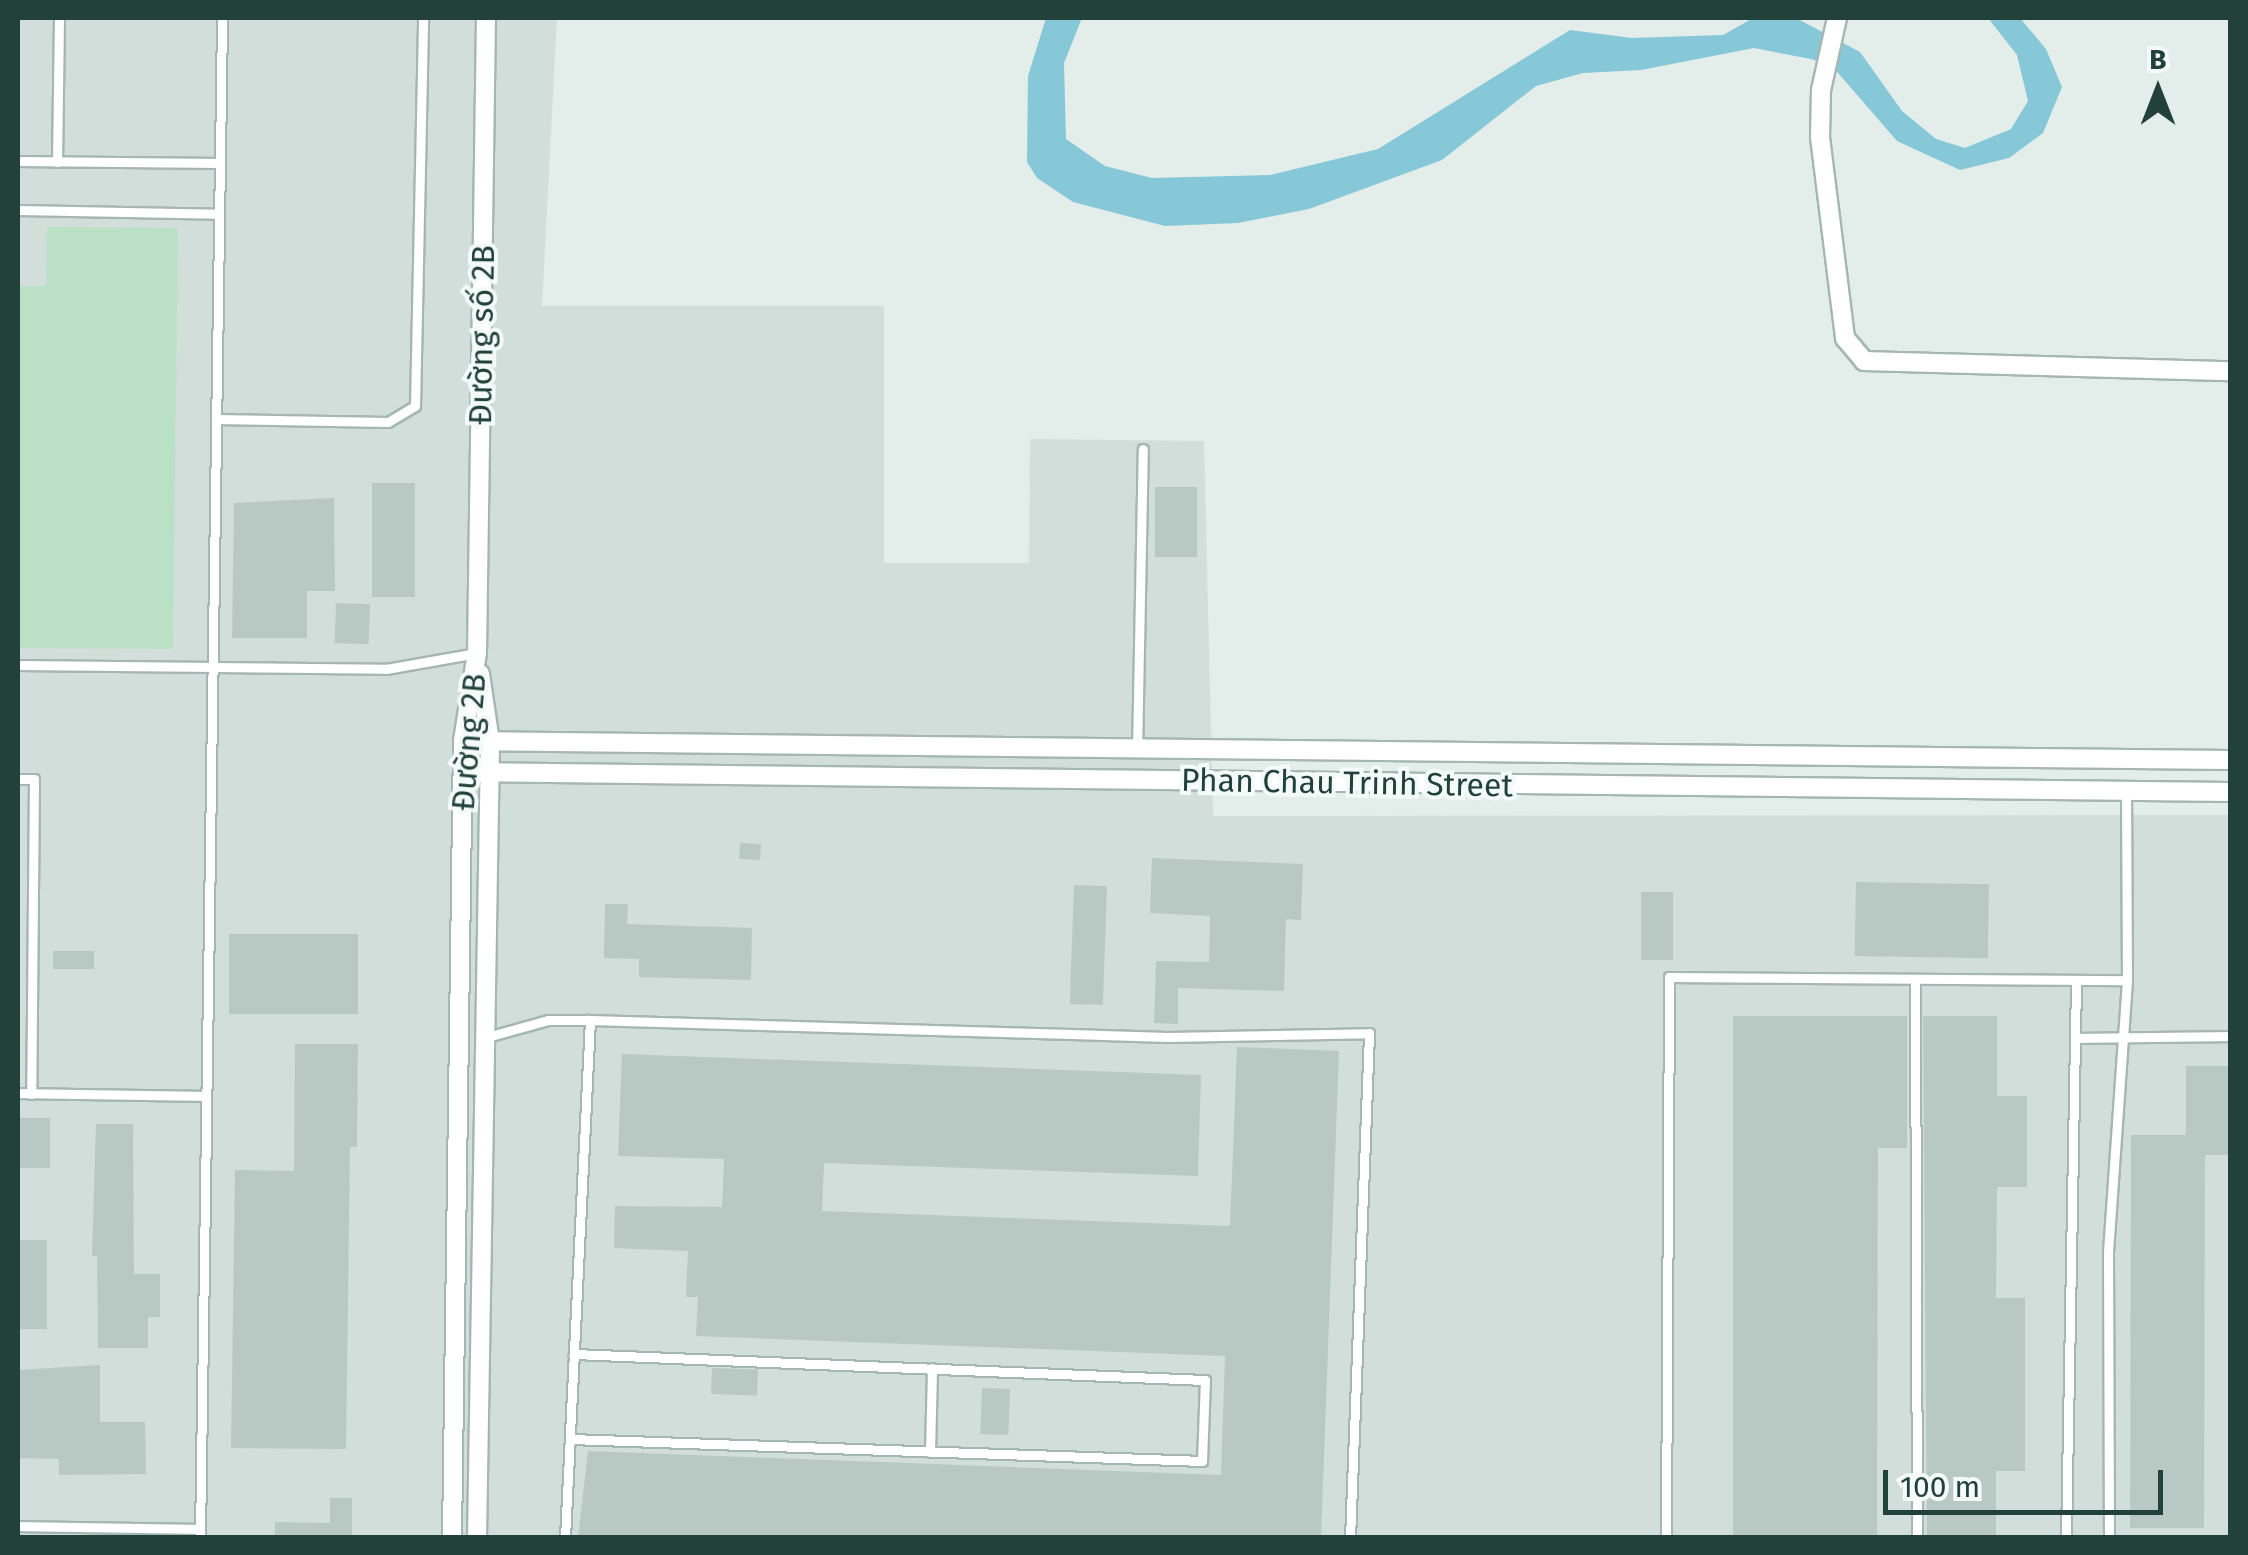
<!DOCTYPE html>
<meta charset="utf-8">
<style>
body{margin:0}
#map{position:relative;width:2248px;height:1555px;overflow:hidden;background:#e3eeea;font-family:"Fira Sans",sans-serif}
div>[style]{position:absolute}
.built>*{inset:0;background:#d1ded9}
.green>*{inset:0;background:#bae1c6}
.water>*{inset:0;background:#86c7d8}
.building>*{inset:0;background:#b8c9c3;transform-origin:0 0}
.roads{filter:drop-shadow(2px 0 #a5b7b2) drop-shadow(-2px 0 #a5b7b2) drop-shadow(0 2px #a5b7b2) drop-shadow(0 -2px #a5b7b2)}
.service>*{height:9px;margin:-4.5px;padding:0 4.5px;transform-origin:4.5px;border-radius:4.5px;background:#fff}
.minor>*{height:18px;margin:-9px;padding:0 9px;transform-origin:9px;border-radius:9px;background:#fff}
span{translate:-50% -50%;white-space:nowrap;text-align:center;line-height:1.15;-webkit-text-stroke:8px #f4faf7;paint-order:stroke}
.street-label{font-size:32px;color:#21413a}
.frame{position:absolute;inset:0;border:20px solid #21413a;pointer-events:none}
.north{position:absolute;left:2108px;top:40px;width:100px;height:100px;-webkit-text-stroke:8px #f4faf7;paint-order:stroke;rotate:0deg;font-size:28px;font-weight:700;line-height:40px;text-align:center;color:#21413a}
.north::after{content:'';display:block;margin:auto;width:35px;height:45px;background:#21413a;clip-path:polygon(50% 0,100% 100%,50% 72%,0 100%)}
.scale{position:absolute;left:1883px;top:1470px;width:280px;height:45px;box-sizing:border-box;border:5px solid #21413a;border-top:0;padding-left:12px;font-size:30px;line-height:35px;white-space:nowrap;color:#21413a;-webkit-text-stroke:8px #f4faf7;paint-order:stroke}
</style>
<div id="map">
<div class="built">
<i style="clip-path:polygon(18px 18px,557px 18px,542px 306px,884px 306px,884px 563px,1029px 563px,1030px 439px,1204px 441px,1213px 816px,2230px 815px,2230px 1537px,18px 1537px)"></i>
</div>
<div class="green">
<i style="clip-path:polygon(47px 227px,178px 228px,173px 649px,18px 648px,18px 286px,46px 286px)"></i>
</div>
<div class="water">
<i style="clip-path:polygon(1046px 18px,1082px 18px,1064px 63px,1066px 139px,1105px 166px,1152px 178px,1270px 175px,1378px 149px,1570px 30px,1632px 38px,1723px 35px,1753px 18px,1796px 18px,1860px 52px,1902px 111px,1936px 139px,1965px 148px,2011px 129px,2028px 101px,2017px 55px,1988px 18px,2020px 18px,2046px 49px,2062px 87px,2043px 133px,2009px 158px,1960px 170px,1897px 141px,1832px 66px,1811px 59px,1754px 48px,1641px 70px,1583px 73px,1536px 86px,1442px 160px,1309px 209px,1238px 223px,1165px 226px,1073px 202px,1037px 178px,1027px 162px,1028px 76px)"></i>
</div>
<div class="building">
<i style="left:372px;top:483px;width:43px;height:114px"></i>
<i style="left:1155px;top:487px;width:42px;height:70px"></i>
<i style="clip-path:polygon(334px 498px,335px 591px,307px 591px,307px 638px,232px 638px,234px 503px)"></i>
<i style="left:336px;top:603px;width:34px;height:40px;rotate:2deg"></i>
<i style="left:740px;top:843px;width:21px;height:16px;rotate:3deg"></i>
<i style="clip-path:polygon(1152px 858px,1303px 864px,1301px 920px,1286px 919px,1284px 991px,1178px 988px,1178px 1024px,1154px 1023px,1156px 961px,1209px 962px,1210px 916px,1150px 913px)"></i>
<i style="left:1856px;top:882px;width:133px;height:74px;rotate:1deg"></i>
<i style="left:1074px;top:885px;width:33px;height:119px;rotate:2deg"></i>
<i style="left:1641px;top:892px;width:32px;height:68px"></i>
<i style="clip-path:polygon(605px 904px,628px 904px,627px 924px,752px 928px,751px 980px,639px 977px,639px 959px,604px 958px)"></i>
<i style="left:229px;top:934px;width:129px;height:80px"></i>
<i style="left:53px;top:951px;width:41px;height:18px"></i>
<i style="clip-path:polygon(1733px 1016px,1907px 1016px,1907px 1148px,1878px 1148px,1877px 1538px,1733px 1538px)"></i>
<i style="clip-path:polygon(1923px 1016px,1997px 1016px,1997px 1096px,2027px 1096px,2027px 1187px,1997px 1187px,1996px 1298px,2025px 1298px,2025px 1471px,1996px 1471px,1996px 1538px,1927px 1538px)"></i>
<i style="clip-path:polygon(295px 1044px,358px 1044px,357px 1147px,350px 1147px,346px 1449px,231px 1448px,235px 1170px,294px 1171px)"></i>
<i style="clip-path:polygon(1237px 1047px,1339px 1051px,1321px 1538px,578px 1538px,588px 1451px,1221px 1475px,1225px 1356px,696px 1336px,698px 1297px,686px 1297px,688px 1251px,614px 1248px,615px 1206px,722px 1207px,724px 1159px,618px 1156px,622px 1054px,1201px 1075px,1198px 1176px,824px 1163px,822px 1211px,1230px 1226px)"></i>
<i style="clip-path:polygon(2186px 1066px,2230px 1066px,2230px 1155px,2205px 1155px,2204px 1528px,2130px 1528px,2131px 1135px,2186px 1135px)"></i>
<i style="left:18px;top:1118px;width:32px;height:50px"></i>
<i style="clip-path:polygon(96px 1124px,133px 1124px,134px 1274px,160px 1274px,160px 1317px,148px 1317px,148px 1348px,98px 1348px,97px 1256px,92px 1256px)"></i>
<i style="left:18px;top:1240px;width:29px;height:89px"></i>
<i style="clip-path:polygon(100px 1365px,100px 1422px,145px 1422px,146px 1474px,59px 1475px,59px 1459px,18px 1458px,18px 1370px)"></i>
<i style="left:712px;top:1368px;width:46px;height:26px;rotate:2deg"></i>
<i style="left:982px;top:1388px;width:28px;height:46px;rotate:2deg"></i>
<i style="clip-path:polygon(330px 1498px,352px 1498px,352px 1538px,275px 1538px,275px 1522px,330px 1523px)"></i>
</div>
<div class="roads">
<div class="service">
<i style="left:18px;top:161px;width:202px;rotate:0.6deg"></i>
<i style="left:57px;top:162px;width:144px;rotate:-89.2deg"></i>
<i style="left:18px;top:210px;width:201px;rotate:1.1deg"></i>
<i style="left:216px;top:419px;width:172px;rotate:1deg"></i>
<i style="left:388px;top:422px;width:31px;rotate:-31deg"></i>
<i style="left:415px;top:406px;width:388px;rotate:-88.8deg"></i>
<i style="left:18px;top:665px;width:368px;rotate:0.6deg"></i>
<i style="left:386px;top:669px;width:92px;rotate:-10deg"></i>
<i style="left:1137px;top:752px;width:303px;rotate:-88.9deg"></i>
<i style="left:18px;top:779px;width:16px"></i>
<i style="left:34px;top:779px;width:315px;rotate:90.5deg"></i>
<i style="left:1915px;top:979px;width:559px;rotate:89.8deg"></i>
<i style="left:487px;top:1037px;width:63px;rotate:-15.6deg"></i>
<i style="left:548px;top:1020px;width:42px"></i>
<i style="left:2075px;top:1038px;width:155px;rotate:-0.7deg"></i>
<i style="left:18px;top:1093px;width:188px;rotate:0.9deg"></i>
<i style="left:570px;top:1439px;width:632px;rotate:1.99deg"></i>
<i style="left:1202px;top:1461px;width:81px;rotate:-87.9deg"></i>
<i style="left:1205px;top:1380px;width:632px;rotate:-177.64deg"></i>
<i style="left:930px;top:1452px;width:84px;rotate:-88.6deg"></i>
<i style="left:18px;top:1526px;width:182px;rotate:0.9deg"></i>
<i style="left:200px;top:1538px;width:1520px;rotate:-89.17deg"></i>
<i style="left:565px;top:1538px;width:519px;rotate:-87.24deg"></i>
<i style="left:590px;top:1020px;width:578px;rotate:1.68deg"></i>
<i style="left:1168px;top:1037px;width:201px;rotate:-1.1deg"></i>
<i style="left:1369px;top:1033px;width:505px;rotate:92.15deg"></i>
<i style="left:1666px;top:1538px;width:561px;rotate:-89.69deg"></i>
<i style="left:1669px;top:977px;width:458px;rotate:0.4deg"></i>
<i style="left:2066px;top:1538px;width:558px;rotate:-88.97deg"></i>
<i style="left:2109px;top:1538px;width:286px;rotate:-90.2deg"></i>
<i style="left:2108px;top:1252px;width:273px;rotate:-86deg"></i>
<i style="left:2127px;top:980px;width:188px;rotate:-90.3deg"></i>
</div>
<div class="minor">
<i style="left:1837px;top:18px;width:74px;rotate:102.5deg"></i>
<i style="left:1821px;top:90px;width:47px;rotate:91.2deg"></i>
<i style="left:1820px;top:137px;width:203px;rotate:82.9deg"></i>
<i style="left:1845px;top:338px;width:30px;rotate:50deg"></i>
<i style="left:1864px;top:361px;width:366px;rotate:1.6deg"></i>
<i style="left:463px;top:741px;width:1767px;rotate:0.62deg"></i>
<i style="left:463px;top:772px;width:1767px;rotate:0.65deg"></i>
<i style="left:452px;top:1538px;width:797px;rotate:-89.21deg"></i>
<i style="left:463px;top:741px;width:89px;rotate:-81deg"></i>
<i style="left:477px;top:653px;width:635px;rotate:-89.19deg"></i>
<i style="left:477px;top:1538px;width:796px;rotate:-89.06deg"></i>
<i style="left:490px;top:742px;width:69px;rotate:-98.4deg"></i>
</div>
</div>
<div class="street-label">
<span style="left:482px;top:335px;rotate:-89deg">Đường số 2B</span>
<span style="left:469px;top:742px;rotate:-85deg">Đường 2B</span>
<span style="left:1347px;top:783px;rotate:1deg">Phan Chau Trinh Street</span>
</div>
<div class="frame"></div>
<div class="north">B</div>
<div class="scale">100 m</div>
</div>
